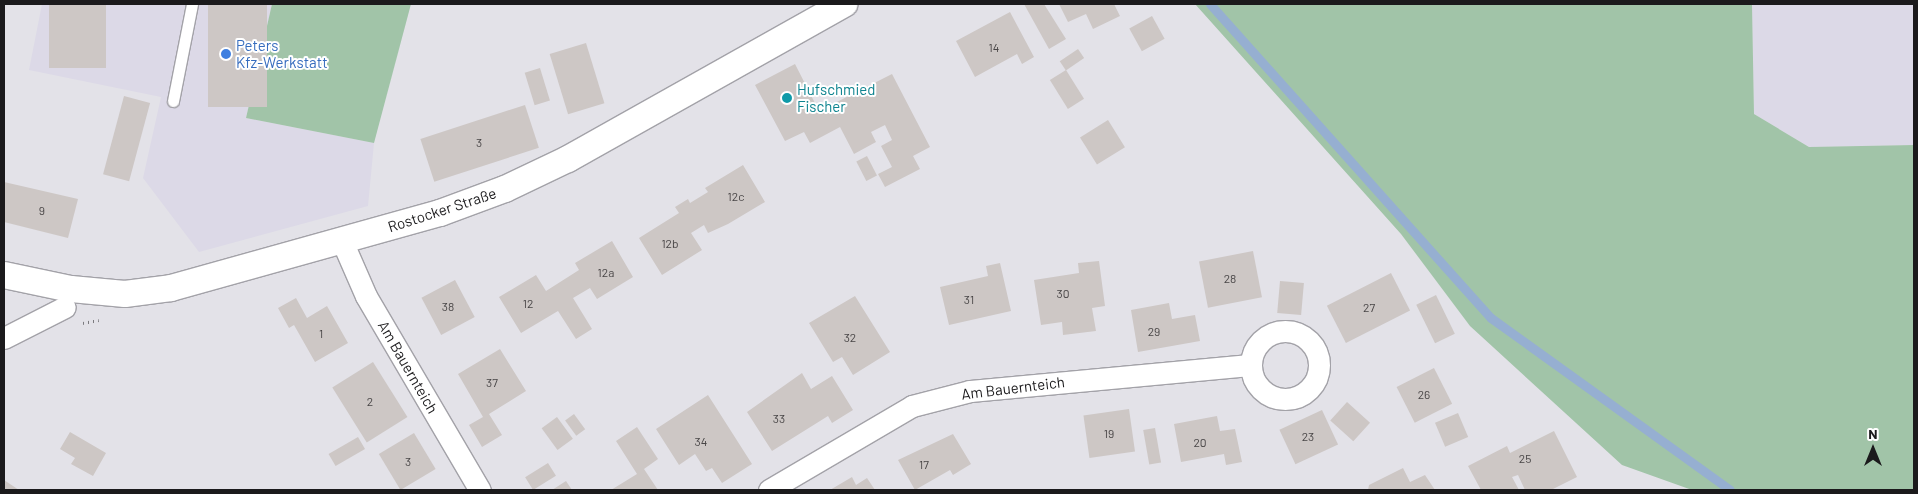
<!DOCTYPE html>
<meta charset="utf-8">
<style>
body{margin:0}
#map{position:relative;width:1918px;height:494px;overflow:hidden;background:#e3e2e8;font-family:Barlow,sans-serif}
div>[style]{position:absolute}
.built>*{inset:0;background:#dcd9e7}
.green>*{inset:0;background:#a1c4a8}
.stream>*{height:9px;margin:-4.5px;padding:0 4.5px;transform-origin:4.5px;border-radius:4.5px;background:#96afd1}
.building>*{inset:0;background:#cdc7c5;transform-origin:0 0}
.path>*{height:3px;margin-top:-1.5px;transform-origin:0;background:repeating-linear-gradient(90deg,#7b7a7e 0 1px,transparent 0 5px)}
.roads{filter:drop-shadow(1px 0 #a3a2a8) drop-shadow(-1px 0 #a3a2a8) drop-shadow(0 1px #a3a2a8) drop-shadow(0 -1px #a3a2a8)}
.service>*{height:11px;margin:-5.5px;padding:0 5.5px;transform-origin:5.5px;border-radius:5.5px;background:#fff}
.minor>*{height:21px;margin:-10.5px;padding:0 10.5px;transform-origin:10.5px;border-radius:10.5px;background:#fff}
.minor>.ring{margin:-10.5px;padding:0;box-sizing:content-box;background:none;border:21px solid #fff;border-radius:50%}
.tertiary>*{height:26px;margin:-13px;padding:0 13px;transform-origin:13px;border-radius:13px;background:#fff}
.dots>*{width:14px;height:14px;translate:-50% -50%;box-sizing:border-box;border:2px solid #fff;border-radius:50%}
span{translate:-50% -50%;white-space:nowrap;text-align:center;line-height:1.15;-webkit-text-stroke:4px #fff;paint-order:stroke}
.number-label{font-size:12px;color:#484546}
.number-label span{-webkit-text-stroke-width:0}
.shop-label{font-size:15px;color:#366cbe}
.left{translate:0 -50%;text-align:left}
.culture-label{font-size:15px;color:#0d838f}
.street-label{font-size:15px;color:#1b1a1c}
.frame{position:absolute;inset:0;border:5px solid #1b1a1c;pointer-events:none}
.north{position:absolute;left:1848px;top:424px;width:50px;height:50px;-webkit-text-stroke:4px #fff;paint-order:stroke;rotate:0deg;font-size:14px;font-weight:700;line-height:20px;text-align:center;color:#1b1a1c}
.north::after{content:'';display:block;margin:auto;width:18px;height:22px;background:#1b1a1c;clip-path:polygon(50% 0,100% 100%,50% 72%,0 100%)}
</style>
<div id="map">
<div class="built">
<i style="clip-path:polygon(42px 4px,272px 4px,246px 118px,374px 143px,368px 206px,199px 252px,143px 178px,161px 97px,29px 70px)"></i>
<i style="clip-path:polygon(1752px 4px,1914px 4px,1914px 145px,1809px 147px,1754px 114px)"></i>
</div>
<div class="green">
<i style="clip-path:polygon(272px 4px,411px 4px,374px 143px,246px 118px)"></i>
<i style="clip-path:polygon(1195px 4px,1752px 4px,1754px 114px,1809px 147px,1914px 145px,1914px 490px,1692px 490px,1622px 465px,1470px 326px,1401px 234px)"></i>
</div>
<div class="stream">
<i style="left:1210px;top:4px;width:421px;rotate:48.2deg"></i>
<i style="left:1491px;top:318px;width:294px;rotate:35.7deg"></i>
</div>
<div class="building">
<i style="left:49px;top:4px;width:57px;height:64px"></i>
<i style="left:208px;top:4px;width:59px;height:103px"></i>
<i style="clip-path:polygon(1024px 4px,1044px 4px,1066px 39px,1049px 49px)"></i>
<i style="clip-path:polygon(1059px 4px,1114px 4px,1120px 16px,1093px 29px,1086px 14px,1068px 22px)"></i>
<i style="clip-path:polygon(1010px 12px,1034px 57px,1022px 64px,1017px 54px,975px 77px,956px 41px)"></i>
<i style="left:1152px;top:16px;width:26px;height:26px;rotate:61deg"></i>
<i style="left:586px;top:43px;width:63px;height:38px;rotate:73deg"></i>
<i style="left:1078px;top:49px;width:11px;height:22px;rotate:56deg"></i>
<i style="clip-path:polygon(795px 64px,819px 111px,892px 74px,930px 147px,913px 156px,920px 169px,885px 187px,878px 174px,892px 167px,881px 146px,892px 140px,885px 125px,871px 132px,876px 142px,854px 154px,840px 127px,810px 143px,804px 132px,785px 141px,755px 85px)"></i>
<i style="left:540px;top:68px;width:34px;height:16px;rotate:73deg"></i>
<i style="left:1066px;top:70px;width:34px;height:19px;rotate:58deg"></i>
<i style="left:124px;top:96px;width:27px;height:81px;rotate:15deg"></i>
<i style="left:525px;top:105px;width:45px;height:110px;rotate:72deg"></i>
<i style="left:1108px;top:120px;width:32px;height:33px;rotate:58deg"></i>
<i style="left:867px;top:156px;width:22px;height:12px;rotate:63deg"></i>
<i style="clip-path:polygon(743px 165px,765px 202px,728px 224px,708px 233px,704px 225px,691px 233px,702px 250px,662px 275px,639px 238px,679px 213px,675px 207px,688px 199px,690px 203px,708px 192px,705px 188px)"></i>
<i style="clip-path:polygon(4px 182px,78px 199px,68px 238px,4px 222px)"></i>
<i style="clip-path:polygon(612px 241px,633px 277px,597px 299px,590px 288px,573px 298px,592px 329px,576px 339px,558px 311px,521px 333px,499px 297px,536px 275px,546px 291px,579px 270px,575px 263px)"></i>
<i style="left:1253px;top:251px;width:47px;height:55px;rotate:79deg"></i>
<i style="clip-path:polygon(1099px 261px,1105px 306px,1092px 308px,1096px 331px,1063px 335px,1062px 322px,1041px 325px,1034px 280px,1079px 273px,1078px 263px)"></i>
<i style="clip-path:polygon(1000px 263px,1011px 311px,949px 325px,940px 287px,988px 276px,986px 266px)"></i>
<i style="left:1391px;top:273px;width:42px;height:72px;rotate:63deg"></i>
<i style="left:455px;top:280px;width:42px;height:38px;rotate:62deg"></i>
<i style="left:1280px;top:281px;width:24px;height:32px;rotate:5deg"></i>
<i style="left:1436px;top:295px;width:43px;height:22px;rotate:64deg"></i>
<i style="clip-path:polygon(855px 296px,890px 352px,853px 375px,842px 357px,833px 362px,809px 323px)"></i>
<i style="clip-path:polygon(296px 298px,307px 318px,327px 306px,348px 343px,315px 362px,294px 325px,289px 328px,278px 308px)"></i>
<i style="clip-path:polygon(1169px 303px,1172px 319px,1195px 315px,1200px 341px,1138px 352px,1131px 310px)"></i>
<i style="clip-path:polygon(500px 349px,526px 391px,489px 414px,502px 435px,482px 447px,469px 425px,483px 417px,458px 374px)"></i>
<i style="left:373px;top:362px;width:65px;height:48px;rotate:58deg"></i>
<i style="left:1434px;top:368px;width:40px;height:42px;rotate:63deg"></i>
<i style="clip-path:polygon(802px 373px,811px 389px,832px 376px,853px 410px,832px 423px,828px 416px,772px 451px,747px 412px)"></i>
<i style="clip-path:polygon(708px 395px,752px 464px,722px 483px,712px 468px,706px 471px,695px 454px,679px 465px,656px 429px)"></i>
<i style="left:1347px;top:402px;width:31px;height:25px;rotate:42deg"></i>
<i style="left:1129px;top:409px;width:43px;height:46px;rotate:82deg"></i>
<i style="left:1322px;top:410px;width:38px;height:47px;rotate:65deg"></i>
<i style="left:1458px;top:413px;width:26px;height:25px;rotate:67deg"></i>
<i style="left:574px;top:414px;width:19px;height:11px;rotate:54deg"></i>
<i style="clip-path:polygon(1217px 416px,1220px 431px,1235px 429px,1242px 462px,1226px 465px,1224px 454px,1181px 462px,1174px 424px)"></i>
<i style="left:557px;top:417px;width:27px;height:19px;rotate:54deg"></i>
<i style="clip-path:polygon(637px 427px,658px 459px,644px 469px,658px 490px,611px 490px,637px 474px,616px 441px)"></i>
<i style="left:1155px;top:428px;width:35px;height:12px;rotate:80deg"></i>
<i style="clip-path:polygon(1554px 431px,1577px 477px,1551px 490px,1525px 490px,1518px 475px,1512px 477px,1519px 490px,1481px 490px,1468px 466px,1507px 446px,1510px 453px)"></i>
<i style="clip-path:polygon(70px 432px,106px 453px,93px 476px,71px 464px,75px 458px,60px 449px)"></i>
<i style="left:414px;top:433px;width:42px;height:41px;rotate:59deg"></i>
<i style="clip-path:polygon(953px 434px,971px 464px,953px 475px,950px 470px,915px 490px,898px 460px)"></i>
<i style="left:358px;top:437px;width:14px;height:34px;rotate:60deg"></i>
<i style="left:548px;top:463px;width:15px;height:27px;rotate:58deg"></i>
<i style="clip-path:polygon(1403px 468px,1410px 482px,1425px 475px,1435px 490px,1368px 490px,1369px 485px)"></i>
<i style="clip-path:polygon(852px 477px,856px 485px,867px 478px,875px 490px,830px 490px)"></i>
<i style="clip-path:polygon(4px 480px,19px 490px,4px 490px)"></i>
<i style="clip-path:polygon(566px 481px,572px 490px,552px 490px)"></i>
</div>
<div class="path">
<i style="left:83px;top:323px;width:16px;rotate:-11deg"></i>
</div>
<div class="roads">
<div class="service">
<i style="left:173px;top:101px;width:99px;rotate:-78.9deg"></i>
</div>
<div class="minor">
<i style="left:342px;top:241px;width:60px;rotate:66.4deg"></i>
<i style="left:366px;top:296px;width:225px;rotate:59.6deg"></i>
<i class="ring" style="left:1251px;top:331px;width:47px;height:47px"></i>
<i style="left:4px;top:338px;width:68px;rotate:-26.9deg"></i>
<i style="left:769px;top:490px;width:166px;rotate:-30.4deg"></i>
<i style="left:912px;top:406px;width:60px;rotate:-14.5deg"></i>
<i style="left:970px;top:391px;width:281px;rotate:-5.3deg"></i>
</div>
<div class="tertiary">
<i style="left:4px;top:275px;width:68px;rotate:11.8deg"></i>
<i style="left:71px;top:289px;width:54px;rotate:5.3deg"></i>
<i style="left:125px;top:294px;width:46px;rotate:-7.4deg"></i>
<i style="left:171px;top:288px;width:279px;rotate:-15.6deg"></i>
<i style="left:440px;top:213px;width:69px;rotate:-20.3deg"></i>
<i style="left:505px;top:189px;width:70px;rotate:-25.5deg"></i>
<i style="left:568px;top:159px;width:317px;rotate:-29.3deg"></i>
</div>
</div>
<div class="dots">
<i style="left:226px;top:54px;background:#3f7fe0"></i>
<i style="left:787px;top:98px;background:#0f9aa8"></i>
</div>
<div class="number-label">
<span style="left:994px;top:48px">14</span>
<span style="left:479px;top:143px">3</span>
<span style="left:736px;top:197px">12c</span>
<span style="left:42px;top:211px">9</span>
<span style="left:670px;top:244px">12b</span>
<span style="left:606px;top:273px">12a</span>
<span style="left:1230px;top:279px">28</span>
<span style="left:1063px;top:294px">30</span>
<span style="left:969px;top:300px">31</span>
<span style="left:528px;top:304px">12</span>
<span style="left:448px;top:307px">38</span>
<span style="left:1369px;top:308px">27</span>
<span style="left:1154px;top:332px">29</span>
<span style="left:321px;top:334px">1</span>
<span style="left:850px;top:338px">32</span>
<span style="left:492px;top:383px">37</span>
<span style="left:1424px;top:395px">26</span>
<span style="left:370px;top:402px">2</span>
<span style="left:779px;top:419px">33</span>
<span style="left:1109px;top:434px">19</span>
<span style="left:1308px;top:437px">23</span>
<span style="left:701px;top:442px">34</span>
<span style="left:1200px;top:443px">20</span>
<span style="left:1525px;top:459px">25</span>
<span style="left:408px;top:462px">3</span>
<span style="left:924px;top:465px">17</span>
</div>
<div class="shop-label">
<span class="left" style="left:236px;top:54px">Peters<br>Kfz-Werkstatt</span>
</div>
<div class="culture-label">
<span class="left" style="left:797px;top:98px">Hufschmied<br>Fischer</span>
</div>
<div class="street-label">
<span style="left:442px;top:210px;rotate:-18deg">Rostocker Straße</span>
<span style="left:408px;top:367px;rotate:60deg">Am Bauernteich</span>
<span style="left:1013px;top:388px;rotate:-7deg">Am Bauernteich</span>
</div>
<div class="frame"></div>
<div class="north">N</div>
</div>
